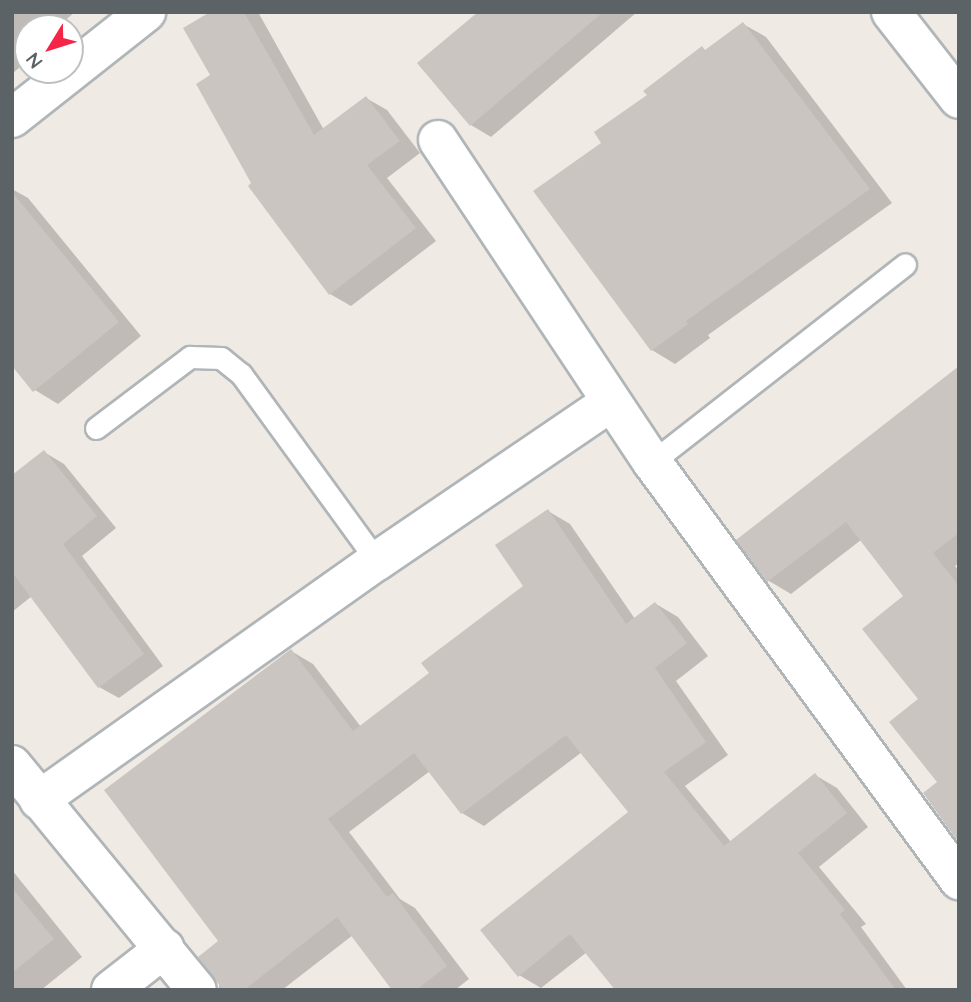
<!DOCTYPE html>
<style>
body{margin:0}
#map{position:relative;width:971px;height:1002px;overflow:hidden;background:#f0eae4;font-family:Quicksand,sans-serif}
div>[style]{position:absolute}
.shadow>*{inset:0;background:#0003}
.building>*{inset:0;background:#cbc5c1}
.roads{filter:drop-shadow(2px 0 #b0b5b8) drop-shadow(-2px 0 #b0b5b8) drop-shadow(0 2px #b0b5b8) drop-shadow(0 -2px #b0b5b8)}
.lane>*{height:21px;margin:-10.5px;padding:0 10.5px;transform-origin:10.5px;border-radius:10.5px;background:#fff}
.street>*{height:38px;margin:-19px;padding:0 19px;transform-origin:19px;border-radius:19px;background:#fff}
span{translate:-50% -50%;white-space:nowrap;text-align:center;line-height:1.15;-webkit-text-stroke:7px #fff;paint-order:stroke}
.frame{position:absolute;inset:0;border:14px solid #5c6366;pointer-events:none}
.north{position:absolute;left:14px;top:14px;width:70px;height:70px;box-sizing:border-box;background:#fff;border:2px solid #bec1c2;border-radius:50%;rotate:232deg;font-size:19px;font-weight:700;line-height:28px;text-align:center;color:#5c6366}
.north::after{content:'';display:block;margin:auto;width:24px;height:32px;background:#f52548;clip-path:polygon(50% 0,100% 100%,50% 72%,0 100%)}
</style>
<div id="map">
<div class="shadow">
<i style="clip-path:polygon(12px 12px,75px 12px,56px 28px,28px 28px,28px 60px,12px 74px)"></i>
<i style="clip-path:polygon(214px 12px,258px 12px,324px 130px,366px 98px,387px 110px,420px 153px,387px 178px,436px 241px,351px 306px,330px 294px,254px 184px)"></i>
<i style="clip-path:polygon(481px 12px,637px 12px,491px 137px,471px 125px)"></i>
<i style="clip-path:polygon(743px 24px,766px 37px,892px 203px,708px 335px,710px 338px,675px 364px,652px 350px,604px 143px,707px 51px)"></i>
<i style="clip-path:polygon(12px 189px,28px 198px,141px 336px,58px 404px,35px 390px,12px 363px)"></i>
<i style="clip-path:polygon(959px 373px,959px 563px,955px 566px,959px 571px,959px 837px,939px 782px,920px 700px,906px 596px,861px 540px,791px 594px,769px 581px,739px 540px)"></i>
<i style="clip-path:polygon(44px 452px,64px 464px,116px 528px,82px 556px,163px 666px,119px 698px,99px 687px,32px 596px,12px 612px,12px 477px)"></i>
<i style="clip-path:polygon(548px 511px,570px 524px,635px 619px,656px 604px,678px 617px,708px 656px,676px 681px,728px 755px,685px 786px,731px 842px,815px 775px,837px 788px,868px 827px,819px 867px,866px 924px,861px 927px,907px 990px,617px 990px,587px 952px,541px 988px,519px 975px,630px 812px,582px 752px,484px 826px,462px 813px,430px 771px,349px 832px,400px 899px,415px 908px,469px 979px,455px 990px,394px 990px,353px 935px,282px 990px,219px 990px,221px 941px,291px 651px,313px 664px,361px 727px,431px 674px,525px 587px)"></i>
<i style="clip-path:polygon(12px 870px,82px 957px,41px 990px,12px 990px)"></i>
</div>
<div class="building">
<i style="clip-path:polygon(210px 12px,244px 12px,314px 135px,366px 96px,400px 141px,367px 165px,416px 228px,329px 295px,248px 186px,251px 183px,196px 84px,210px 75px,183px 28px)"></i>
<i style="clip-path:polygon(478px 12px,603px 12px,470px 126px,417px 63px)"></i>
<i style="clip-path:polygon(743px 22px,870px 189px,686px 321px,688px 324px,651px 351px,533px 191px,601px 143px,594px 132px,647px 95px,643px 91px,702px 46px,705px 50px)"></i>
<i style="clip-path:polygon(12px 192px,119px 322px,33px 392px,12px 366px)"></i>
<i style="clip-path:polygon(959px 366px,959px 533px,933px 553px,959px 586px,959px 843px,923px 793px,937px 782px,889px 722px,918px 699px,862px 629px,903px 596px,846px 522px,767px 582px,736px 540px)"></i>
<i style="clip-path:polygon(44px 450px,97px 516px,63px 544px,144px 654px,98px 688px,12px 572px,12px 475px)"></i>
<i style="clip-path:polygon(548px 509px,626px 624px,655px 602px,687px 643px,655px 668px,706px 742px,664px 772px,724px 846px,815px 773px,847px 813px,798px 853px,845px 910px,840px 914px,896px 990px,615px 990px,570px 934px,518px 977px,480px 930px,628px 812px,566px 735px,461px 814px,414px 753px,328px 819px,387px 897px,393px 893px,447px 966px,416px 990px,392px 990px,337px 917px,244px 990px,223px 990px,198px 957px,218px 941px,104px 790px,291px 649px,353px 731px,429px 673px,421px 663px,523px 586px,495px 545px)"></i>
<i style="clip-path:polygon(12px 888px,54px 939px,12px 973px)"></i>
</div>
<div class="roads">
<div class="lane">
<i style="left:96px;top:428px;width:118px;rotate:-37.1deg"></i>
<i style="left:190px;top:357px;width:31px;rotate:2deg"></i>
<i style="left:221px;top:358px;width:26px;rotate:39deg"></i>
<i style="left:241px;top:374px;width:231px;rotate:54deg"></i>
<i style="left:652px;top:462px;width:321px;rotate:-38deg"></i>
</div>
<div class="street">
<i style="left:891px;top:12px;width:110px;rotate:52deg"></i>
<i style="left:12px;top:118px;width:171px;rotate:-38.3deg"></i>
<i style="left:438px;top:140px;width:387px;rotate:56.4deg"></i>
<i style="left:652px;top:462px;width:519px;rotate:53.7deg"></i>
<i style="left:12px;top:765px;width:291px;rotate:50.6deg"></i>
<i style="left:39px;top:800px;width:414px;rotate:-35.3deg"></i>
<i style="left:377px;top:561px;width:283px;rotate:-34.2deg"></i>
<i style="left:111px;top:990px;width:68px;rotate:-37.9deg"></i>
</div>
</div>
<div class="frame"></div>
<div class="north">N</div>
</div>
